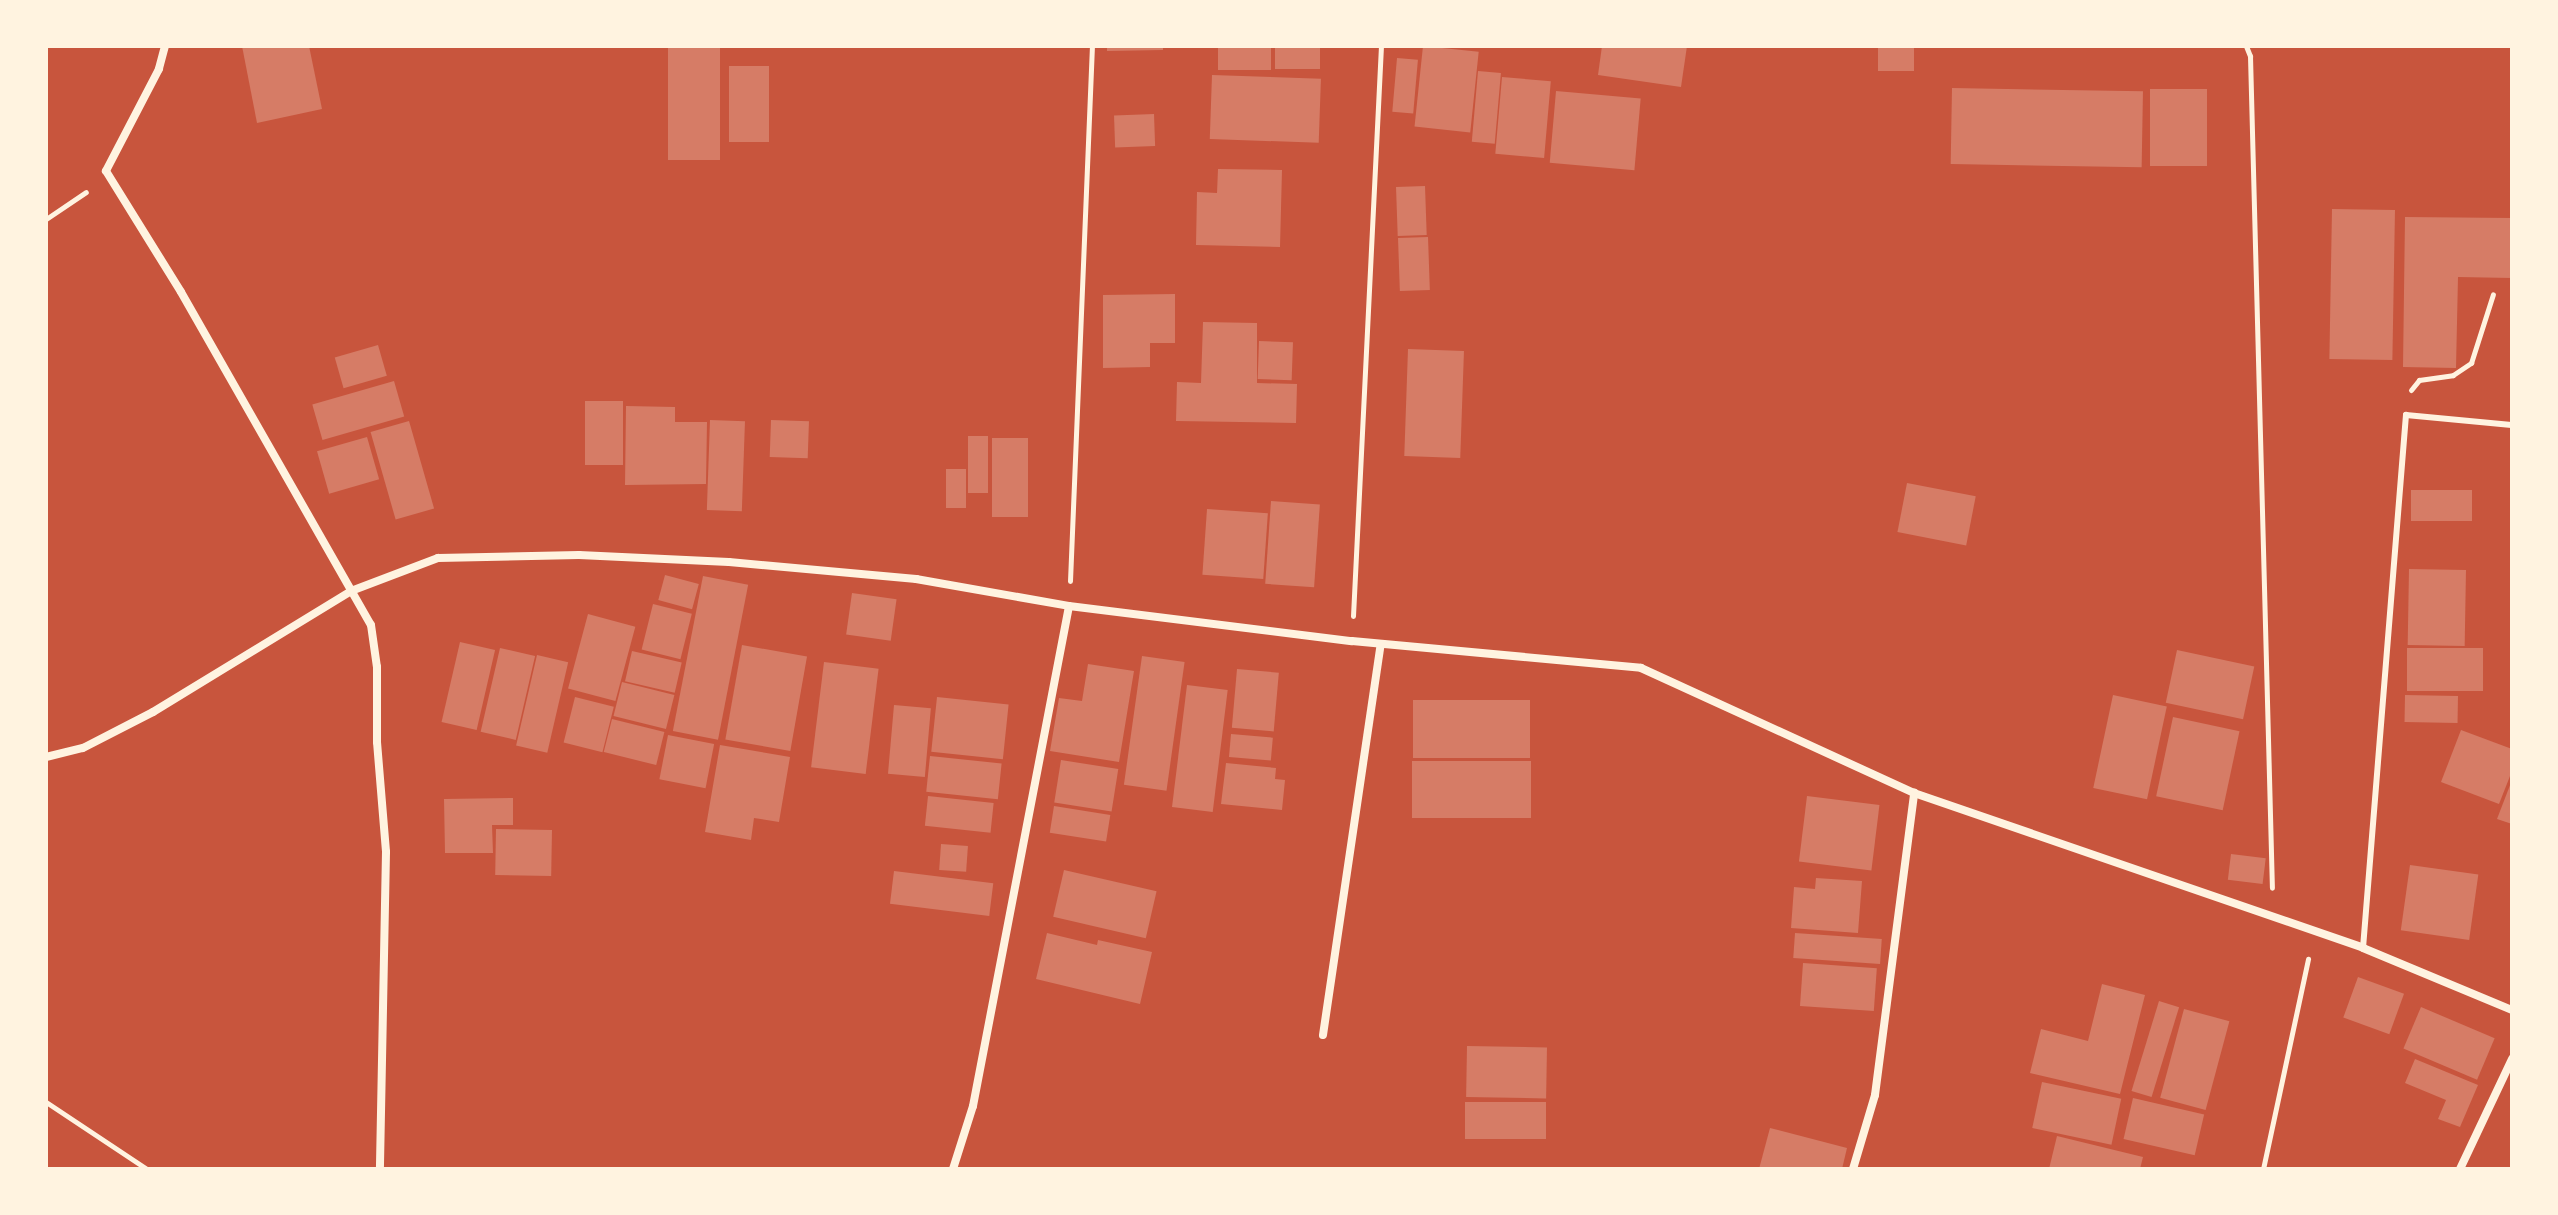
<!DOCTYPE html>
<style>
body{margin:0}
#map{position:relative;width:2558px;height:1215px;overflow:hidden;background:#c8553d;font-family:Karla,sans-serif}
div>[style]{position:absolute}
.building>*{inset:0;background:#d67c66;transform-origin:0 0}
.path>*{height:5px;margin:-2.5px;padding:0 2.5px;transform-origin:2.5px;border-radius:2.5px;background:#fff3e0}
.service>*{height:6px;margin:-3px;padding:0 3px;transform-origin:3px;border-radius:3px;background:#fff3e0}
.minor>*{height:8px;margin:-4px;padding:0 4px;transform-origin:4px;border-radius:4px;background:#fff3e0}
span{translate:-50% -50%;white-space:nowrap;text-align:center;line-height:1.15;-webkit-text-stroke:8px #fff3e0;paint-order:stroke}
.frame{position:absolute;inset:0;border:48px solid #fff3e0;pointer-events:none}
</style>
<div id="map">
<div class="building">
<i style="clip-path:polygon(242px 46px,309px 46px,322px 109px,257px 123px)"></i>
<i style="left:668px;top:46px;width:52px;height:114px"></i>
<i style="clip-path:polygon(1107px 46px,1163px 46px,1163px 50px,1107px 51px)"></i>
<i style="left:1218px;top:46px;width:53px;height:24px"></i>
<i style="left:1275px;top:46px;width:45px;height:23px"></i>
<i style="left:1423px;top:46px;width:56px;height:81px;rotate:6deg"></i>
<i style="clip-path:polygon(1602px 46px,1687px 46px,1681px 87px,1598px 75px)"></i>
<i style="left:1878px;top:46px;width:36px;height:25px"></i>
<i style="left:1397px;top:58px;width:21px;height:54px;rotate:5deg"></i>
<i style="left:729px;top:66px;width:40px;height:76px"></i>
<i style="left:1478px;top:71px;width:23px;height:71px;rotate:5deg"></i>
<i style="left:1212px;top:75px;width:109px;height:64px;rotate:2deg"></i>
<i style="left:1502px;top:77px;width:49px;height:77px;rotate:5deg"></i>
<i style="left:1952px;top:88px;width:191px;height:76px;rotate:1deg"></i>
<i style="left:2150px;top:89px;width:57px;height:77px"></i>
<i style="left:1556px;top:91px;width:85px;height:72px;rotate:5deg"></i>
<i style="left:1154px;top:114px;width:32px;height:40px;rotate:88deg"></i>
<i style="clip-path:polygon(1218px 169px,1282px 170px,1280px 247px,1196px 245px,1197px 192px,1217px 193px)"></i>
<i style="left:1425px;top:186px;width:49px;height:29px;rotate:88deg"></i>
<i style="left:2332px;top:209px;width:63px;height:150px;rotate:1deg"></i>
<i style="clip-path:polygon(2405px 217px,2512px 218px,2512px 278px,2458px 277px,2456px 368px,2403px 367px)"></i>
<i style="left:1428px;top:237px;width:53px;height:30px;rotate:88deg"></i>
<i style="clip-path:polygon(1175px 294px,1175px 343px,1150px 343px,1150px 367px,1103px 368px,1103px 295px)"></i>
<i style="clip-path:polygon(1203px 322px,1257px 323px,1257px 383px,1297px 384px,1296px 423px,1176px 421px,1177px 382px,1201px 383px)"></i>
<i style="left:1259px;top:341px;width:34px;height:38px;rotate:2deg"></i>
<i style="left:378px;top:345px;width:32px;height:45px;rotate:74deg"></i>
<i style="left:1408px;top:349px;width:56px;height:107px;rotate:2deg"></i>
<i style="left:394px;top:381px;width:37px;height:85px;rotate:74deg"></i>
<i style="left:585px;top:401px;width:38px;height:64px"></i>
<i style="clip-path:polygon(626px 406px,675px 407px,675px 422px,707px 422px,706px 484px,625px 485px)"></i>
<i style="left:710px;top:420px;width:35px;height:90px;rotate:2deg"></i>
<i style="left:771px;top:420px;width:38px;height:37px;rotate:2deg"></i>
<i style="left:409px;top:421px;width:91px;height:40px;rotate:74deg"></i>
<i style="left:968px;top:436px;width:20px;height:57px"></i>
<i style="left:367px;top:437px;width:44px;height:52px;rotate:74deg"></i>
<i style="left:992px;top:438px;width:36px;height:79px"></i>
<i style="left:966px;top:469px;width:39px;height:20px;rotate:90deg"></i>
<i style="left:1907px;top:483px;width:70px;height:50px;rotate:11deg"></i>
<i style="left:2411px;top:490px;width:61px;height:31px"></i>
<i style="left:1271px;top:501px;width:49px;height:83px;rotate:4deg"></i>
<i style="left:1207px;top:509px;width:61px;height:66px;rotate:4deg"></i>
<i style="left:2409px;top:569px;width:57px;height:76px;rotate:1deg"></i>
<i style="left:665px;top:575px;width:35px;height:26px;rotate:15deg"></i>
<i style="left:703px;top:576px;width:46px;height:158px;rotate:11deg"></i>
<i style="left:852px;top:593px;width:45px;height:42px;rotate:8deg"></i>
<i style="left:653px;top:604px;width:40px;height:47px;rotate:14deg"></i>
<i style="left:588px;top:614px;width:49px;height:77px;rotate:15deg"></i>
<i style="left:460px;top:642px;width:36px;height:82px;rotate:13deg"></i>
<i style="left:742px;top:645px;width:66px;height:96px;rotate:10deg"></i>
<i style="left:500px;top:648px;width:36px;height:86px;rotate:13deg"></i>
<i style="left:2407px;top:648px;width:76px;height:43px"></i>
<i style="left:2177px;top:650px;width:79px;height:54px;rotate:12deg"></i>
<i style="left:632px;top:651px;width:51px;height:31px;rotate:13deg"></i>
<i style="left:537px;top:655px;width:32px;height:93px;rotate:13deg"></i>
<i style="left:1142px;top:656px;width:43px;height:130px;rotate:8deg"></i>
<i style="left:824px;top:662px;width:55px;height:106px;rotate:7deg"></i>
<i style="clip-path:polygon(1088px 664px,1134px 671px,1119px 762px,1050px 751px,1059px 698px,1082px 701px)"></i>
<i style="left:1237px;top:669px;width:42px;height:59px;rotate:5deg"></i>
<i style="left:622px;top:682px;width:54px;height:35px;rotate:14deg"></i>
<i style="left:1187px;top:685px;width:41px;height:123px;rotate:7deg"></i>
<i style="left:2113px;top:695px;width:55px;height:95px;rotate:12deg"></i>
<i style="left:2405px;top:695px;width:53px;height:27px;rotate:1deg"></i>
<i style="left:575px;top:697px;width:40px;height:47px;rotate:14deg"></i>
<i style="left:937px;top:697px;width:72px;height:55px;rotate:6deg"></i>
<i style="left:1413px;top:700px;width:117px;height:58px"></i>
<i style="left:894px;top:705px;width:37px;height:69px;rotate:5deg"></i>
<i style="left:2173px;top:717px;width:68px;height:81px;rotate:12deg"></i>
<i style="left:612px;top:719px;width:54px;height:34px;rotate:14deg"></i>
<i style="clip-path:polygon(2461px 730px,2512px 749px,2512px 771px,2499px 804px,2441px 782px)"></i>
<i style="left:1231px;top:734px;width:42px;height:23px;rotate:5deg"></i>
<i style="left:668px;top:735px;width:47px;height:45px;rotate:11deg"></i>
<i style="clip-path:polygon(720px 745px,790px 757px,779px 822px,754px 818px,751px 840px,705px 832px)"></i>
<i style="left:930px;top:756px;width:72px;height:36px;rotate:6deg"></i>
<i style="left:1061px;top:760px;width:58px;height:43px;rotate:9deg"></i>
<i style="left:1412px;top:761px;width:119px;height:57px"></i>
<i style="clip-path:polygon(1226px 763px,1276px 768px,1275px 779px,1285px 780px,1282px 810px,1221px 804px)"></i>
<i style="clip-path:polygon(2512px 780px,2512px 824px,2497px 819px)"></i>
<i style="left:928px;top:796px;width:66px;height:30px;rotate:6deg"></i>
<i style="left:1807px;top:796px;width:73px;height:66px;rotate:7deg"></i>
<i style="clip-path:polygon(513px 798px,513px 825px,492px 825px,493px 853px,445px 853px,444px 799px)"></i>
<i style="left:1054px;top:806px;width:57px;height:27px;rotate:9deg"></i>
<i style="left:496px;top:829px;width:56px;height:46px;rotate:1deg"></i>
<i style="left:941px;top:844px;width:27px;height:26px;rotate:4deg"></i>
<i style="left:2231px;top:854px;width:35px;height:26px;rotate:7deg"></i>
<i style="left:2410px;top:865px;width:69px;height:66px;rotate:8deg"></i>
<i style="left:1064px;top:870px;width:95px;height:48px;rotate:13deg"></i>
<i style="left:894px;top:871px;width:100px;height:33px;rotate:7deg"></i>
<i style="clip-path:polygon(1816px 878px,1862px 881px,1858px 933px,1791px 928px,1794px 887px,1815px 889px)"></i>
<i style="clip-path:polygon(1047px 933px,1097px 945px,1098px 940px,1152px 952px,1140px 1004px,1036px 979px)"></i>
<i style="left:1795px;top:933px;width:87px;height:25px;rotate:4deg"></i>
<i style="left:1803px;top:963px;width:74px;height:43px;rotate:4deg"></i>
<i style="left:2358px;top:977px;width:49px;height:43px;rotate:20deg"></i>
<i style="clip-path:polygon(2102px 984px,2145px 995px,2120px 1094px,2030px 1073px,2041px 1029px,2088px 1041px)"></i>
<i style="left:2159px;top:1001px;width:21px;height:94px;rotate:17deg"></i>
<i style="left:2421px;top:1007px;width:80px;height:45px;rotate:23deg"></i>
<i style="left:2184px;top:1009px;width:47px;height:92px;rotate:15deg"></i>
<i style="left:1467px;top:1046px;width:80px;height:51px;rotate:1deg"></i>
<i style="clip-path:polygon(2415px 1059px,2478px 1085px,2460px 1127px,2438px 1119px,2446px 1100px,2405px 1083px)"></i>
<i style="left:2042px;top:1082px;width:81px;height:47px;rotate:12deg"></i>
<i style="left:2133px;top:1098px;width:73px;height:42px;rotate:13deg"></i>
<i style="left:1465px;top:1102px;width:81px;height:37px"></i>
<i style="clip-path:polygon(1770px 1128px,1847px 1148px,1842px 1169px,1759px 1169px)"></i>
<i style="clip-path:polygon(2057px 1136px,2143px 1157px,2140px 1169px,2049px 1169px)"></i>
</div>
<div class="path">
<i style="left:2246px;top:46px;width:11px;rotate:68deg"></i>
<i style="left:2250px;top:56px;width:832px;rotate:88.49deg"></i>
<i style="left:46px;top:219px;width:48px;rotate:-34deg"></i>
<i style="left:2411px;top:390px;width:13px;rotate:-51deg"></i>
<i style="left:2419px;top:380px;width:34px;rotate:-8deg"></i>
<i style="left:2453px;top:375px;width:22px;rotate:-34deg"></i>
<i style="left:2471px;top:363px;width:72px;rotate:-72.3deg"></i>
<i style="left:1070px;top:581px;width:535px;rotate:-87.65deg"></i>
<i style="left:1353px;top:616px;width:571px;rotate:-87.19deg"></i>
<i style="left:46px;top:1102px;width:121px;rotate:33.6deg"></i>
<i style="left:2263px;top:1169px;width:215px;rotate:-77.9deg"></i>
</div>
<div class="service">
<i style="left:2363px;top:948px;width:535px;rotate:-85.39deg"></i>
<i style="left:2406px;top:415px;width:106px;rotate:5.4deg"></i>
</div>
<div class="minor">
<i style="left:165px;top:46px;width:24px;rotate:105deg"></i>
<i style="left:159px;top:69px;width:115px;rotate:117.5deg"></i>
<i style="left:106px;top:171px;width:142px;rotate:58.2deg"></i>
<i style="left:181px;top:292px;width:383px;rotate:60.3deg"></i>
<i style="left:371px;top:625px;width:42px;rotate:81.9deg"></i>
<i style="left:377px;top:667px;width:75px;rotate:90deg"></i>
<i style="left:377px;top:742px;width:110px;rotate:85.3deg"></i>
<i style="left:386px;top:852px;width:317px;rotate:91.1deg"></i>
<i style="left:46px;top:757px;width:38px;rotate:-14deg"></i>
<i style="left:83px;top:748px;width:79px;rotate:-27.2deg"></i>
<i style="left:153px;top:712px;width:232px;rotate:-31.4deg"></i>
<i style="left:351px;top:591px;width:93px;rotate:-20.8deg"></i>
<i style="left:438px;top:558px;width:141px;rotate:-1.2deg"></i>
<i style="left:579px;top:555px;width:150px;rotate:2.7deg"></i>
<i style="left:729px;top:562px;width:188px;rotate:5.2deg"></i>
<i style="left:916px;top:579px;width:155px;rotate:10deg"></i>
<i style="left:1069px;top:606px;width:285px;rotate:7.1deg"></i>
<i style="left:1352px;top:641px;width:290px;rotate:5.3deg"></i>
<i style="left:1641px;top:668px;width:300px;rotate:24.6deg"></i>
<i style="left:1914px;top:793px;width:475px;rotate:19deg"></i>
<i style="left:2363px;top:948px;width:161px;rotate:22.6deg"></i>
<i style="left:1323px;top:1035px;width:395px;rotate:-81.6deg"></i>
<i style="left:953px;top:1169px;width:66px;rotate:-72.4deg"></i>
<i style="left:973px;top:1106px;width:509px;rotate:-79.13deg"></i>
<i style="left:1853px;top:1169px;width:77px;rotate:-73.4deg"></i>
<i style="left:1875px;top:1095px;width:305px;rotate:-82.6deg"></i>
<i style="left:2460px;top:1169px;width:122px;rotate:-64.7deg"></i>
</div>
<div class="frame"></div>
</div>
